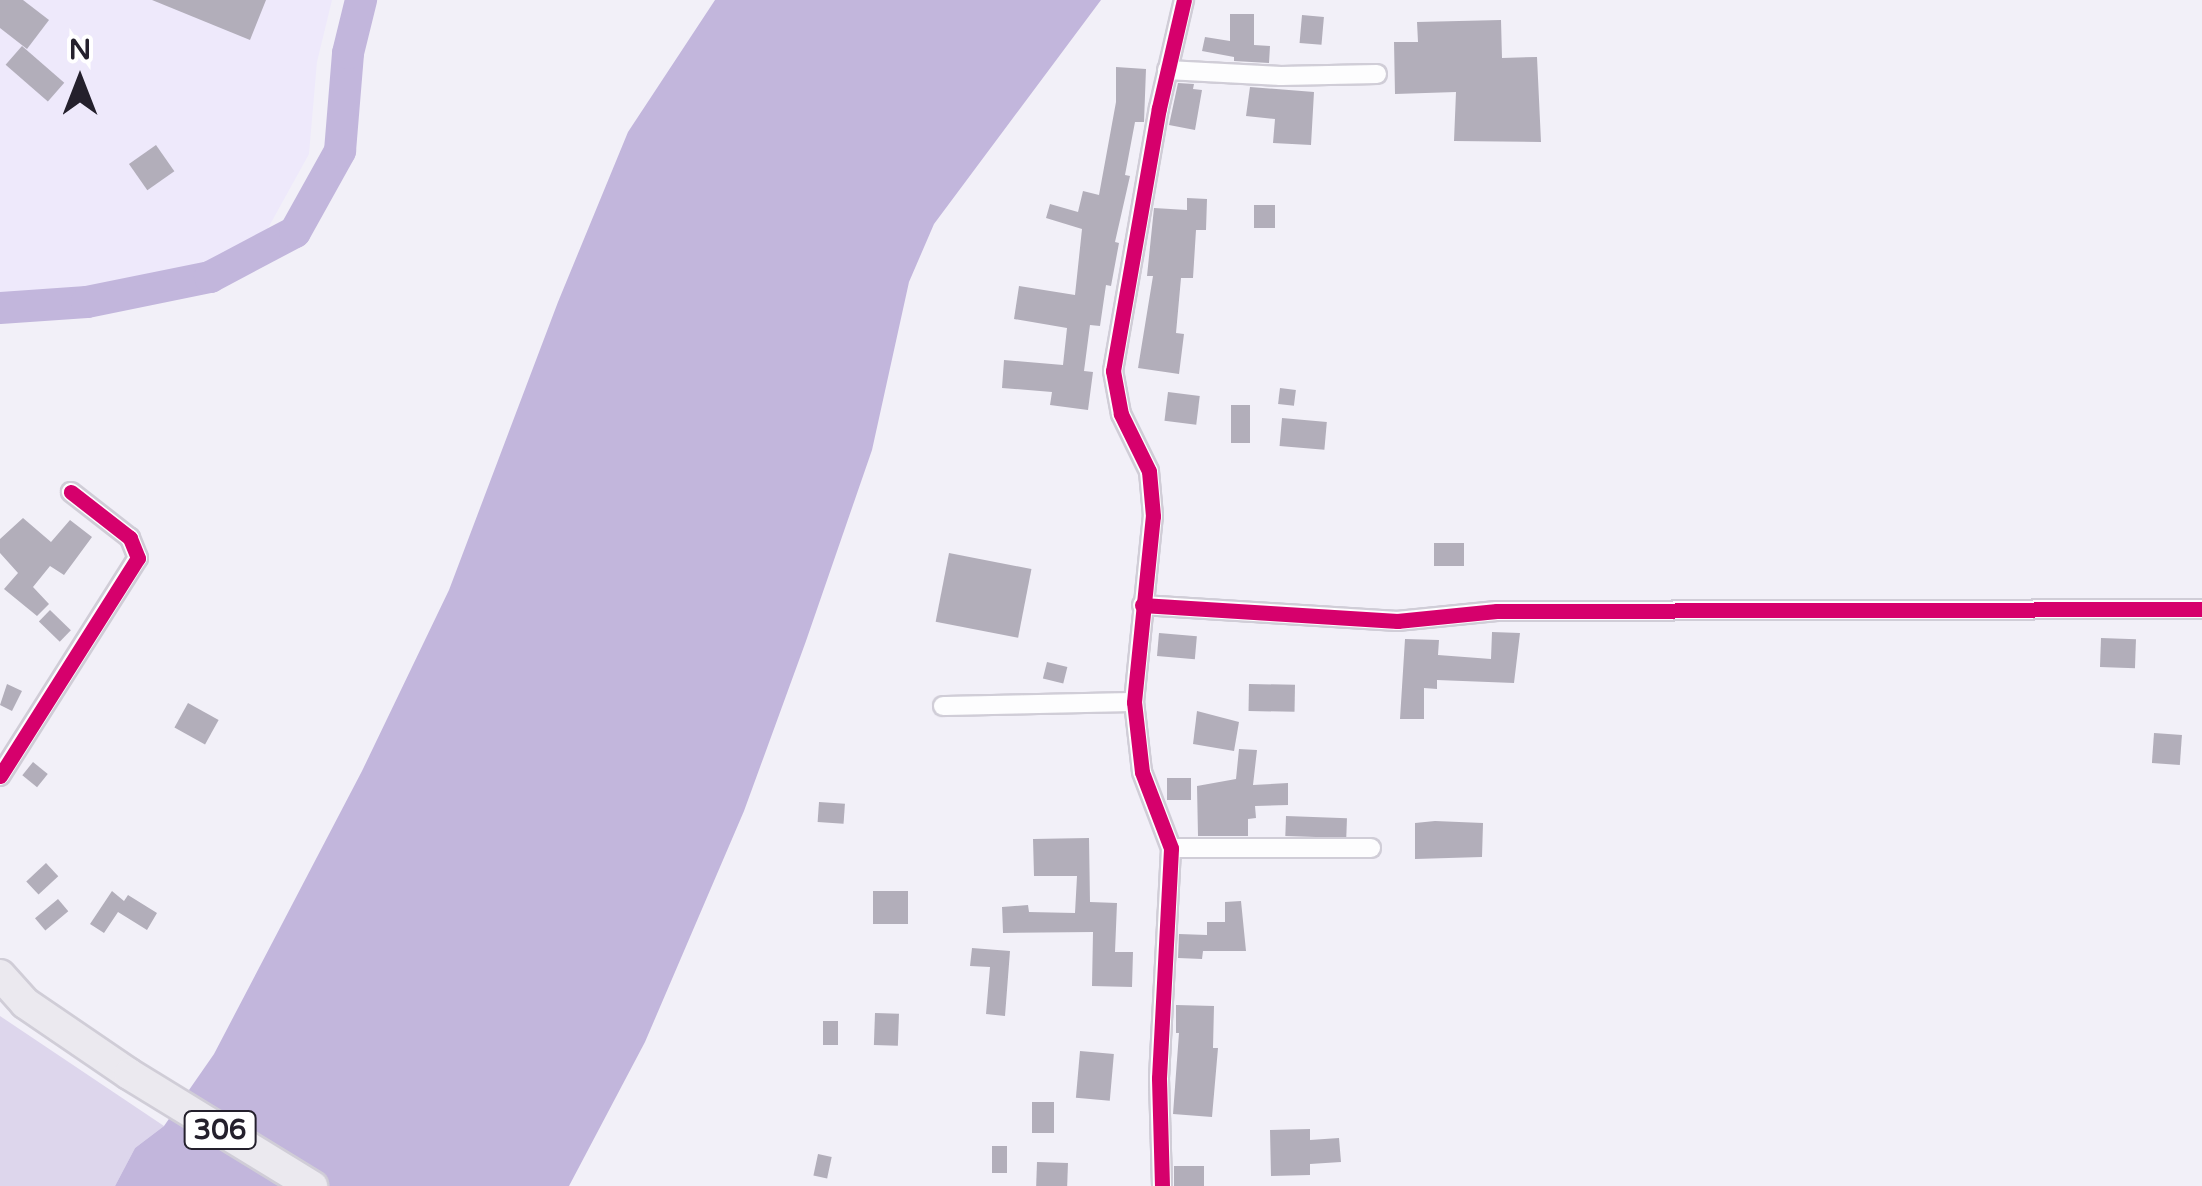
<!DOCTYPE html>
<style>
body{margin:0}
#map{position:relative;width:2202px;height:1186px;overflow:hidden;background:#f2f0f8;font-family:"Varela Round",sans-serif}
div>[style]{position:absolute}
.built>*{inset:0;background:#eee9fb}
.green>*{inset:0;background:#ddd6ec}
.water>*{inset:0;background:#c2b6dc}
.river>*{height:32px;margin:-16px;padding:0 16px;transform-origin:16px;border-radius:16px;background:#c2b6dc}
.building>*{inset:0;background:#b2aeba;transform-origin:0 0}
.roads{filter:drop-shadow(2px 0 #d0cdd7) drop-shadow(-2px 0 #d0cdd7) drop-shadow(0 2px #d0cdd7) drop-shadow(0 -2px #d0cdd7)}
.street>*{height:18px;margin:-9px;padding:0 9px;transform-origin:9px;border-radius:9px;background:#fdfdfe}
.primary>*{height:30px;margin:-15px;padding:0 15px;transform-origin:15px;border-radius:15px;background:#ebe9ef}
.cycleway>*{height:15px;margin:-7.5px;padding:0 7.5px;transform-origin:7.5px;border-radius:7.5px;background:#d6006c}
span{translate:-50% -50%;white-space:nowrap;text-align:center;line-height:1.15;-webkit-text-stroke:8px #fff;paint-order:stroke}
.shield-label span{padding:2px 8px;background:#fff;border:2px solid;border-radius:8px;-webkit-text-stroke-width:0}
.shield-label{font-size:28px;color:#24202c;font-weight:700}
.north{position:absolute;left:30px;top:30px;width:100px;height:100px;-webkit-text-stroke:8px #fff;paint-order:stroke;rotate:0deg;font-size:28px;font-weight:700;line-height:40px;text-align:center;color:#24202c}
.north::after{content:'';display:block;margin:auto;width:35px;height:45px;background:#24202c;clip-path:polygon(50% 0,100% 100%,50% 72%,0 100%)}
</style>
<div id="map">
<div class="built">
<i style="clip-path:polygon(0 0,332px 0,317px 62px,309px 154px,267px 230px,188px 272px,71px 296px,0 300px)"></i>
</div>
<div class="green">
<i style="clip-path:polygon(0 1016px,164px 1126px,135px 1148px,115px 1186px,0 1186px)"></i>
</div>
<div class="water">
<i style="clip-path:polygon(715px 0,1101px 0,934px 224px,909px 282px,872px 450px,806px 641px,744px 811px,645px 1042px,569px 1186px,115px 1186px,135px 1148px,164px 1126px,214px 1054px,362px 771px,449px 590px,558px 302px,628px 132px)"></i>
</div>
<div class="river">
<i style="left:0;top:308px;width:87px;rotate:-3.9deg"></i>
<i style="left:87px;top:302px;width:126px;rotate:-11.5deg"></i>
<i style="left:210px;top:277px;width:96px;rotate:-27.9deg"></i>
<i style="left:295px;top:232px;width:93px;rotate:-60.9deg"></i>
<i style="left:340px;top:151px;width:98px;rotate:-85.3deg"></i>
<i style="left:348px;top:53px;width:55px;rotate:-76.2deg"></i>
</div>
<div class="building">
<i style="clip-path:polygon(0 0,23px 0,49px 20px,27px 49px,0 28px)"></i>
<i style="clip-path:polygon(152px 0,266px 0,250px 40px)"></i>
<i style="clip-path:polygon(1230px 14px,1254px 14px,1254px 45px,1270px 46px,1269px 63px,1234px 61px,1234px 57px,1202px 51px,1205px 37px,1230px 41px)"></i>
<i style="left:1302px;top:15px;width:22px;height:28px;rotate:5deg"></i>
<i style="clip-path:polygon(1501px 20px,1502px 58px,1537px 57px,1541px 142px,1454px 141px,1456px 92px,1395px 94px,1394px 42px,1418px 42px,1417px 22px)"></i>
<i style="left:22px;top:46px;width:56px;height:25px;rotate:41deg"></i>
<i style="clip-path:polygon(1116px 67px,1146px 69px,1144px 122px,1135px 122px,1125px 175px,1130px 176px,1115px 242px,1119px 243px,1111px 286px,1106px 285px,1100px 326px,1090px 325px,1084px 371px,1093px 372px,1088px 410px,1050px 405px,1052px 392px,1002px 388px,1004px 360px,1063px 365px,1067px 328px,1014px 319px,1019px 286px,1075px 295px,1082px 229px,1046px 218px,1050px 204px,1078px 212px,1083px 191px,1099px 195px,1116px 102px)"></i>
<i style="clip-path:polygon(1178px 83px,1194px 84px,1193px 89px,1202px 90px,1195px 130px,1169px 125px)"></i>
<i style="clip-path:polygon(1250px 87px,1314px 92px,1311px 145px,1273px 143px,1275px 119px,1246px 116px)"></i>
<i style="left:156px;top:145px;width:32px;height:33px;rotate:55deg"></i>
<i style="clip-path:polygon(1187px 198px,1207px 199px,1206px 230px,1196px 230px,1193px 278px,1181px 278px,1176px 333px,1184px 334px,1179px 374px,1138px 368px,1153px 276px,1147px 276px,1154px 208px,1187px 210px)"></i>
<i style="left:1254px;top:205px;width:21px;height:23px"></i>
<i style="left:1280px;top:388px;width:16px;height:16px;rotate:7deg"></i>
<i style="left:1168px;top:392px;width:32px;height:29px;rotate:7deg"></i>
<i style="left:1231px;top:405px;width:19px;height:38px"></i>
<i style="left:1282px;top:418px;width:45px;height:28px;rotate:5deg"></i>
<i style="clip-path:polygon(23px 518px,51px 542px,70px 520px,92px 537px,64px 575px,50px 566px,33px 587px,49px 604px,37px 616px,4px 589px,18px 573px,0 553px,0 539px)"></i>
<i style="left:1434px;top:543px;width:30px;height:23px"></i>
<i style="left:949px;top:553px;width:84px;height:70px;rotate:11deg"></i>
<i style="left:50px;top:610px;width:29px;height:16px;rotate:44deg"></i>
<i style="clip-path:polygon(1492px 632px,1520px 633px,1514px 683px,1437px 680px,1437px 689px,1424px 688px,1424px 719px,1400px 719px,1405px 639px,1439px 640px,1438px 655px,1491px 659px)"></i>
<i style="left:1159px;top:633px;width:38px;height:23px;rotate:5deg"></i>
<i style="left:2101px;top:638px;width:35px;height:29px;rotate:2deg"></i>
<i style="left:1047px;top:662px;width:21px;height:17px;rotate:14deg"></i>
<i style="clip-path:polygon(7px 684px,22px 691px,12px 711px,0 705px)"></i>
<i style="left:1249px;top:684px;width:46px;height:27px;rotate:1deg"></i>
<i style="left:188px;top:703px;width:35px;height:28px;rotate:29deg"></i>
<i style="clip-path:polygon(1197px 711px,1239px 722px,1234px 751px,1193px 744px)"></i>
<i style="left:2154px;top:733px;width:28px;height:30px;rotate:4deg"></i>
<i style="clip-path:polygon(1239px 749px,1257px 750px,1253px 785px,1288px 783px,1288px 805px,1255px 806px,1256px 818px,1248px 819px,1248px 836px,1198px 836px,1197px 786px,1236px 779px)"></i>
<i style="left:33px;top:762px;width:19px;height:17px;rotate:39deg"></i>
<i style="left:1167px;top:778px;width:24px;height:22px"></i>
<i style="left:819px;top:802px;width:26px;height:20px;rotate:4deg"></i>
<i style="left:1286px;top:816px;width:61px;height:20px;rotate:2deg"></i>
<i style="clip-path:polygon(1435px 821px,1483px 823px,1482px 857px,1415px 859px,1415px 823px)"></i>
<i style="clip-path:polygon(1089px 838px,1090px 902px,1117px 903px,1115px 952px,1133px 952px,1132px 987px,1092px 986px,1093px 932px,1003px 933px,1002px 907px,1028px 905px,1029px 912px,1075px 913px,1077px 876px,1034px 876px,1033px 839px)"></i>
<i style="left:46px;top:863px;width:18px;height:27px;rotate:47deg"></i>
<i style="clip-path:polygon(112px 891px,124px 901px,128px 895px,157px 913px,147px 930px,118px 912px,104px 933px,90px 924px)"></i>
<i style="left:873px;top:891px;width:35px;height:33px"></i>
<i style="left:58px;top:899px;width:16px;height:30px;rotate:50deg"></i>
<i style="clip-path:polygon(1241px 901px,1246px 951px,1203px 951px,1202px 959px,1178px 958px,1179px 934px,1207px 935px,1207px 922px,1225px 922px,1225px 902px)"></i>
<i style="clip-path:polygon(972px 948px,1010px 951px,1005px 1016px,986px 1014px,990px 967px,970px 966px)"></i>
<i style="clip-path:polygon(1176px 1005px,1214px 1006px,1213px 1048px,1218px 1048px,1212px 1117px,1173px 1114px,1179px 1033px,1176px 1033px)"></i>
<i style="left:875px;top:1013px;width:24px;height:32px;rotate:2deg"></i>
<i style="left:823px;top:1021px;width:15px;height:24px"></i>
<i style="left:1080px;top:1051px;width:34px;height:47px;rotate:5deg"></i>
<i style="left:1032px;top:1102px;width:22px;height:31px"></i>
<i style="clip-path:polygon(1310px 1129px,1310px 1140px,1339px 1138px,1341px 1162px,1310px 1164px,1310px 1175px,1271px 1176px,1270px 1130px)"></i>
<i style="left:992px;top:1146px;width:15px;height:27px"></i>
<i style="left:818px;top:1154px;width:14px;height:22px;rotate:12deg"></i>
<i style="left:1037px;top:1162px;width:31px;height:24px;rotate:2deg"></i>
<i style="left:1174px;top:1166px;width:30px;height:20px"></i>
</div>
<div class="roads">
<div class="street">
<i style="left:1167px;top:70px;width:114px;rotate:3deg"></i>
<i style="left:1281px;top:76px;width:96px;rotate:-1.2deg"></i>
<i style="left:1142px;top:605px;width:256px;rotate:3.6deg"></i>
<i style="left:1397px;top:621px;width:100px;rotate:-5.7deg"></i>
<i style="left:1497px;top:611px;width:705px;rotate:-0.16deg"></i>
<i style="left:943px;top:706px;width:191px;rotate:-1.2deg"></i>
<i style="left:0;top:776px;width:258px;rotate:-57.7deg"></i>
<i style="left:138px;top:558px;width:22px;rotate:-112deg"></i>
<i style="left:130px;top:538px;width:75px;rotate:-142.1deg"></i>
<i style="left:1171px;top:848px;width:200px"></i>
<i style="left:1162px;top:1186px;width:108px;rotate:-91.6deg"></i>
<i style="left:1159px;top:1078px;width:230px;rotate:-87deg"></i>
<i style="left:1171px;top:848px;width:81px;rotate:-110.9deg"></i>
<i style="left:1142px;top:772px;width:70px;rotate:-96.5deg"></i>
<i style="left:1134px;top:702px;width:187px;rotate:-84.2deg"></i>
<i style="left:1153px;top:516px;width:45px;rotate:-95.1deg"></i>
<i style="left:1149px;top:471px;width:64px;rotate:-116.2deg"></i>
<i style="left:1121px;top:414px;width:44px;rotate:-100.5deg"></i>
<i style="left:1113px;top:371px;width:267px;rotate:-80.1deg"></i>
<i style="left:1159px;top:108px;width:111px;rotate:-77deg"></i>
</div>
<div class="primary">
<i style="left:0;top:975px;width:38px;rotate:48deg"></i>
<i style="left:25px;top:1003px;width:126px;rotate:34.3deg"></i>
<i style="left:129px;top:1074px;width:215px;rotate:31.5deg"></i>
</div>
</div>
<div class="cycleway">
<i style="left:1142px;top:605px;width:256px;rotate:3.6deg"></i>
<i style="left:1397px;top:621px;width:100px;rotate:-5.7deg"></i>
<i style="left:1497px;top:611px;width:705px;rotate:-0.16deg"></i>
<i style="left:0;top:776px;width:258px;rotate:-57.7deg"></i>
<i style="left:138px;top:558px;width:22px;rotate:-112deg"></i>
<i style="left:130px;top:538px;width:75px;rotate:-142.1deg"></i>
<i style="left:1162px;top:1186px;width:108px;rotate:-91.6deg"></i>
<i style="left:1159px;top:1078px;width:230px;rotate:-87deg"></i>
<i style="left:1171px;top:848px;width:81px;rotate:-110.9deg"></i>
<i style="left:1142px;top:772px;width:70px;rotate:-96.5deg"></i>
<i style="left:1134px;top:702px;width:187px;rotate:-84.2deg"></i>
<i style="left:1153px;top:516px;width:45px;rotate:-95.1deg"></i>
<i style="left:1149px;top:471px;width:64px;rotate:-116.2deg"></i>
<i style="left:1121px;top:414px;width:44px;rotate:-100.5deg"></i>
<i style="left:1113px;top:371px;width:267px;rotate:-80.1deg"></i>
<i style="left:1159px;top:108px;width:111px;rotate:-77deg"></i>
</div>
<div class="shield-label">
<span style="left:220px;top:1130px">306</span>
</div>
<div class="north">N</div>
</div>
